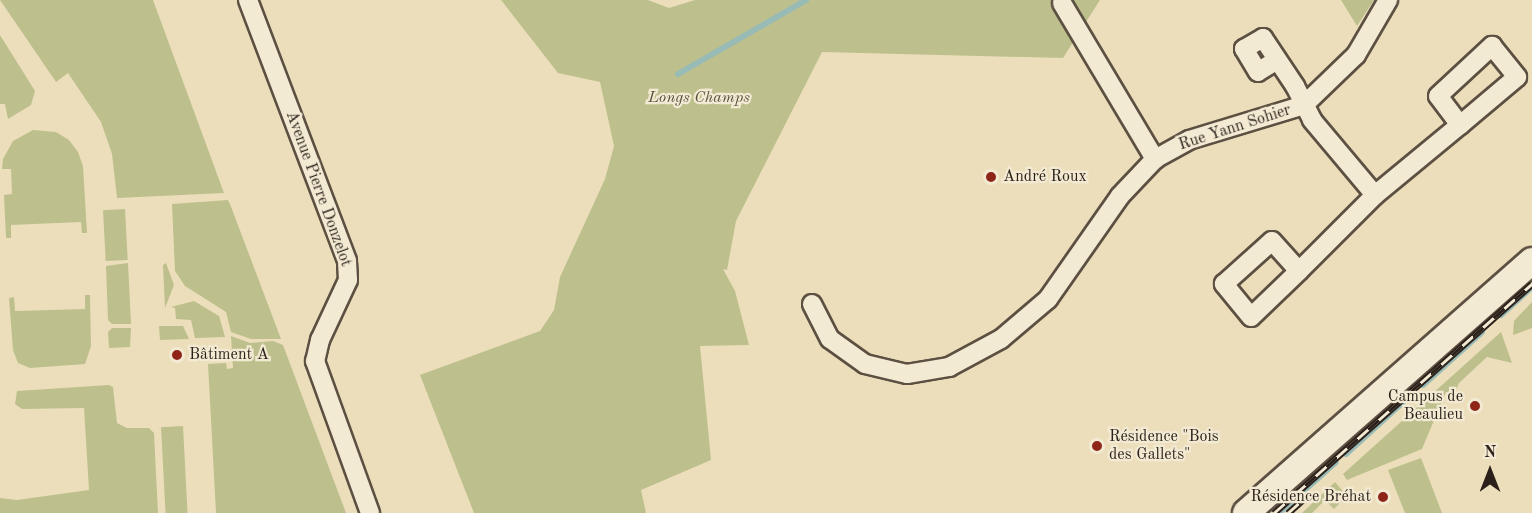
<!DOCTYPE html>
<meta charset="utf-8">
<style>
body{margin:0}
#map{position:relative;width:1532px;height:513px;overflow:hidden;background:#ecdebb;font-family:"Old Standard TT",serif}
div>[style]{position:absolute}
.green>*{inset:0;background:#bdc08c;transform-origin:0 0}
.stream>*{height:6px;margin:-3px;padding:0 3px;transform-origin:3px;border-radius:3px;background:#99bbb6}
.roads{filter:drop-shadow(2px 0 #5c5042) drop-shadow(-2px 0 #5c5042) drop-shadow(0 2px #5c5042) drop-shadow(0 -2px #5c5042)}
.street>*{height:18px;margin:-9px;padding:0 9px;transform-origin:9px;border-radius:9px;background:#f3ead3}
.secondary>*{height:26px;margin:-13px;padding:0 13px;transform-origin:13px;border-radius:13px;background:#f3ead3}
.rail>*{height:7px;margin-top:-3.5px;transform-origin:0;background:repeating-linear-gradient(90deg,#f3ead3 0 14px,#2c211a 0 28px);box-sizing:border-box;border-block:2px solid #2c211a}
.dots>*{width:16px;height:16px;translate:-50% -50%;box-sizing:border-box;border:3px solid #f3ead3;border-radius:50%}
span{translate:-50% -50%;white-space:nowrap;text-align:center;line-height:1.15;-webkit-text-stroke:4.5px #f3ead3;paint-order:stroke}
.park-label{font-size:16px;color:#58513c;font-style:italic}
.street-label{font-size:16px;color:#2c211a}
.poi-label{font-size:16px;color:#2c211a}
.left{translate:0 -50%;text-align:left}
.right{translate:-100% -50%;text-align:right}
.north{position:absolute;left:1460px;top:441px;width:60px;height:60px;-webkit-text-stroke:4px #f3ead3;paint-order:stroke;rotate:0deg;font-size:16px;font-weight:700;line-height:24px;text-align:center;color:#2c211a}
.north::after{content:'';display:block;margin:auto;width:21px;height:27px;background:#2c211a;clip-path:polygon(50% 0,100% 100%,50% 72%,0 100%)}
</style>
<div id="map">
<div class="green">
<i style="clip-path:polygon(0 0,153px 0,224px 193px,117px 198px,112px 154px,101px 122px,68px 73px,56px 82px)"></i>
<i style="clip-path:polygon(501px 0,648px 0,669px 8px,695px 0,1100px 0,1063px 58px,822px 52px,736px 221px,727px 270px,723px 269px,735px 291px,749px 345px,700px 346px,711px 460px,641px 490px,646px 513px,474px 513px,420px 375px,540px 331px,554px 310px,560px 277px,605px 179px,614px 146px,600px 82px,558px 73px)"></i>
<i style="clip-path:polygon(1341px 0,1374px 0,1357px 26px)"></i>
<i style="clip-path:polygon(0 35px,35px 91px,31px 105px,8px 119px,5px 104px,0 104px)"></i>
<i style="clip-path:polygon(33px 130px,56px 132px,69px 140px,78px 152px,83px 166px,87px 233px,82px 233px,81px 222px,11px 225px,11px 238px,6px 238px,4px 195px,12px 194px,11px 169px,2px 169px,3px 159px,13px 141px)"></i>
<i style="clip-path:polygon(228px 200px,230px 204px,281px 339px,251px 339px,231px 332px,226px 312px,185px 286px,175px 271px,172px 204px)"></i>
<i style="left:125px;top:209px;width:51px;height:22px;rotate:87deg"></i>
<i style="clip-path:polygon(128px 263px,131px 324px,112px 324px,108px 320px,106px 266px)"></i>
<i style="clip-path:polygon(166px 263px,174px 285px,165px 308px,163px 265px)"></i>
<i style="clip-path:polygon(85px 295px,90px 295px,91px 346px,85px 364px,30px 368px,18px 363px,13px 350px,9px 298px,14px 297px,15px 311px,85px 309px)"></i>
<i style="clip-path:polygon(194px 301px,219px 316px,225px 337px,195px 338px,191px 320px,176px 319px,175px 308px,171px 307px)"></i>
<i style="clip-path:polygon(1532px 302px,1532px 328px,1513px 335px,1514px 321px)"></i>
<i style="clip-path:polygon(159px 326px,183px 326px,189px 339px,160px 340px)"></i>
<i style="clip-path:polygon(112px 328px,131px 328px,130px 347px,109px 348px,108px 332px)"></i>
<i style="clip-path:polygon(1501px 332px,1512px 363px,1487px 357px,1459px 383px,1454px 394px,1446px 392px,1422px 449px,1347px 480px,1343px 474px)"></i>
<i style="clip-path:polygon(231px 336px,250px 343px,273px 341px,283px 345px,346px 513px,216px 513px,208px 364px,226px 363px,227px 369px,233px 368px)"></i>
<i style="clip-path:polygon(109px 385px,113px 387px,117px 423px,127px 428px,149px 428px,154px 433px,158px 513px,0 513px,0 498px,17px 500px,89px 490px,84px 408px,22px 409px,15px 404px,17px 391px)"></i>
<i style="left:183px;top:426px;width:87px;height:22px;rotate:87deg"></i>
<i style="clip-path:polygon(1421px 458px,1442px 513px,1405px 513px,1388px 470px)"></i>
<i style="clip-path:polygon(1335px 482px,1347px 496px,1334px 509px,1325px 500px,1312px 513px,1302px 513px)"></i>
</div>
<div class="stream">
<i style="left:678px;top:74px;width:148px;rotate:-30deg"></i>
<i style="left:1501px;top:315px;width:42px;rotate:-42.1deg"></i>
<i style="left:1423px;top:385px;width:79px;rotate:-41.9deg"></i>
<i style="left:1346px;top:454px;width:92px;rotate:-42.4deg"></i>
<i style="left:1279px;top:513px;width:76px;rotate:-41.8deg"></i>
</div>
<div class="roads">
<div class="street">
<i style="left:248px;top:0;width:279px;rotate:69.2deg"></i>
<i style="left:347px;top:261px;width:19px;rotate:87deg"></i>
<i style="left:348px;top:280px;width:66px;rotate:115deg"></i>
<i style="left:320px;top:340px;width:22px;rotate:103deg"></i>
<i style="left:315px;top:361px;width:162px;rotate:70.1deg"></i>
<i style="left:1062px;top:3px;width:182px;rotate:59.2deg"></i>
<i style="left:1492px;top:46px;width:40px;rotate:51deg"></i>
<i style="left:1517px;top:77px;width:75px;rotate:139.9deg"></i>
<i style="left:1460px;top:125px;width:36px;rotate:-127deg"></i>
<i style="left:1438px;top:96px;width:74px;rotate:-42.8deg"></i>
<i style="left:1277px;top:60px;width:22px;rotate:148deg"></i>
<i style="left:1258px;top:72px;width:27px;rotate:-121deg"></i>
<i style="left:1244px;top:49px;width:22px;rotate:-30deg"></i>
<i style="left:1263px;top:38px;width:58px;rotate:56.3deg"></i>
<i style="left:1295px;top:86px;width:38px;rotate:63deg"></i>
<i style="left:1312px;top:120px;width:98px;rotate:50deg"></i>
<i style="left:1272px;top:241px;width:40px;rotate:48deg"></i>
<i style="left:1299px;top:271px;width:66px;rotate:136.2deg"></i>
<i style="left:1251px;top:317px;width:43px;rotate:-129.3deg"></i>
<i style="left:1224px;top:284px;width:64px;rotate:-41.9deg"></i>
<i style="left:1299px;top:271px;width:107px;rotate:-45deg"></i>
<i style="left:1375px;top:195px;width:110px;rotate:-39.5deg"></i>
<i style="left:812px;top:304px;width:39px;rotate:63deg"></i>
<i style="left:830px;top:339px;width:43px;rotate:35.5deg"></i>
<i style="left:865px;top:364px;width:43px;rotate:13.4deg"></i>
<i style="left:907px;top:374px;width:43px;rotate:-9.5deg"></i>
<i style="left:949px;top:367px;width:59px;rotate:-28.3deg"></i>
<i style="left:1001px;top:339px;width:62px;rotate:-40.4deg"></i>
<i style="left:1048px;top:299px;width:126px;rotate:-55deg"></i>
<i style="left:1120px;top:196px;width:51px;rotate:-46.6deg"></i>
<i style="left:1155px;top:159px;width:39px;rotate:-29deg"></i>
<i style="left:1189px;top:140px;width:120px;rotate:-16.9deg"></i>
<i style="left:1304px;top:105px;width:72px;rotate:-43.9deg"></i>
<i style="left:1356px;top:55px;width:64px;rotate:-59.8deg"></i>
</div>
<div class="secondary">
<i style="left:1246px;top:513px;width:381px;rotate:-41.4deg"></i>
</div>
</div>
<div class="rail">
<i style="left:1274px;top:513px;width:345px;rotate:-41.6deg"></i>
<i style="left:1288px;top:513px;width:27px;rotate:-42deg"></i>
</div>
<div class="dots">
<i style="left:991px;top:177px;background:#8f2418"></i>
<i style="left:177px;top:355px;background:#8f2418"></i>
<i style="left:1475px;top:406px;background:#8f2418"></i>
<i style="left:1097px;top:446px;background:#8f2418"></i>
<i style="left:1383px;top:497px;background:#8f2418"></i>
</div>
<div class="park-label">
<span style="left:699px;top:98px">Longs Champs</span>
</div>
<div class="street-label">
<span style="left:1235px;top:128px;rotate:-18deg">Rue Yann Sohier</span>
<span style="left:318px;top:189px;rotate:70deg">Avenue Pierre Donzelot</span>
</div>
<div class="poi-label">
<span class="left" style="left:1003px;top:177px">André Roux</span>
<span class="left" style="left:189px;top:355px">Bâtiment A</span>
<span class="right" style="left:1463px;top:406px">Campus de<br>Beaulieu</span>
<span class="left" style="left:1109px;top:446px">Résidence "Bois<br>des Gallets"</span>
<span class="right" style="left:1371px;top:497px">Résidence Bréhat</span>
</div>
<div class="north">N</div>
</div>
